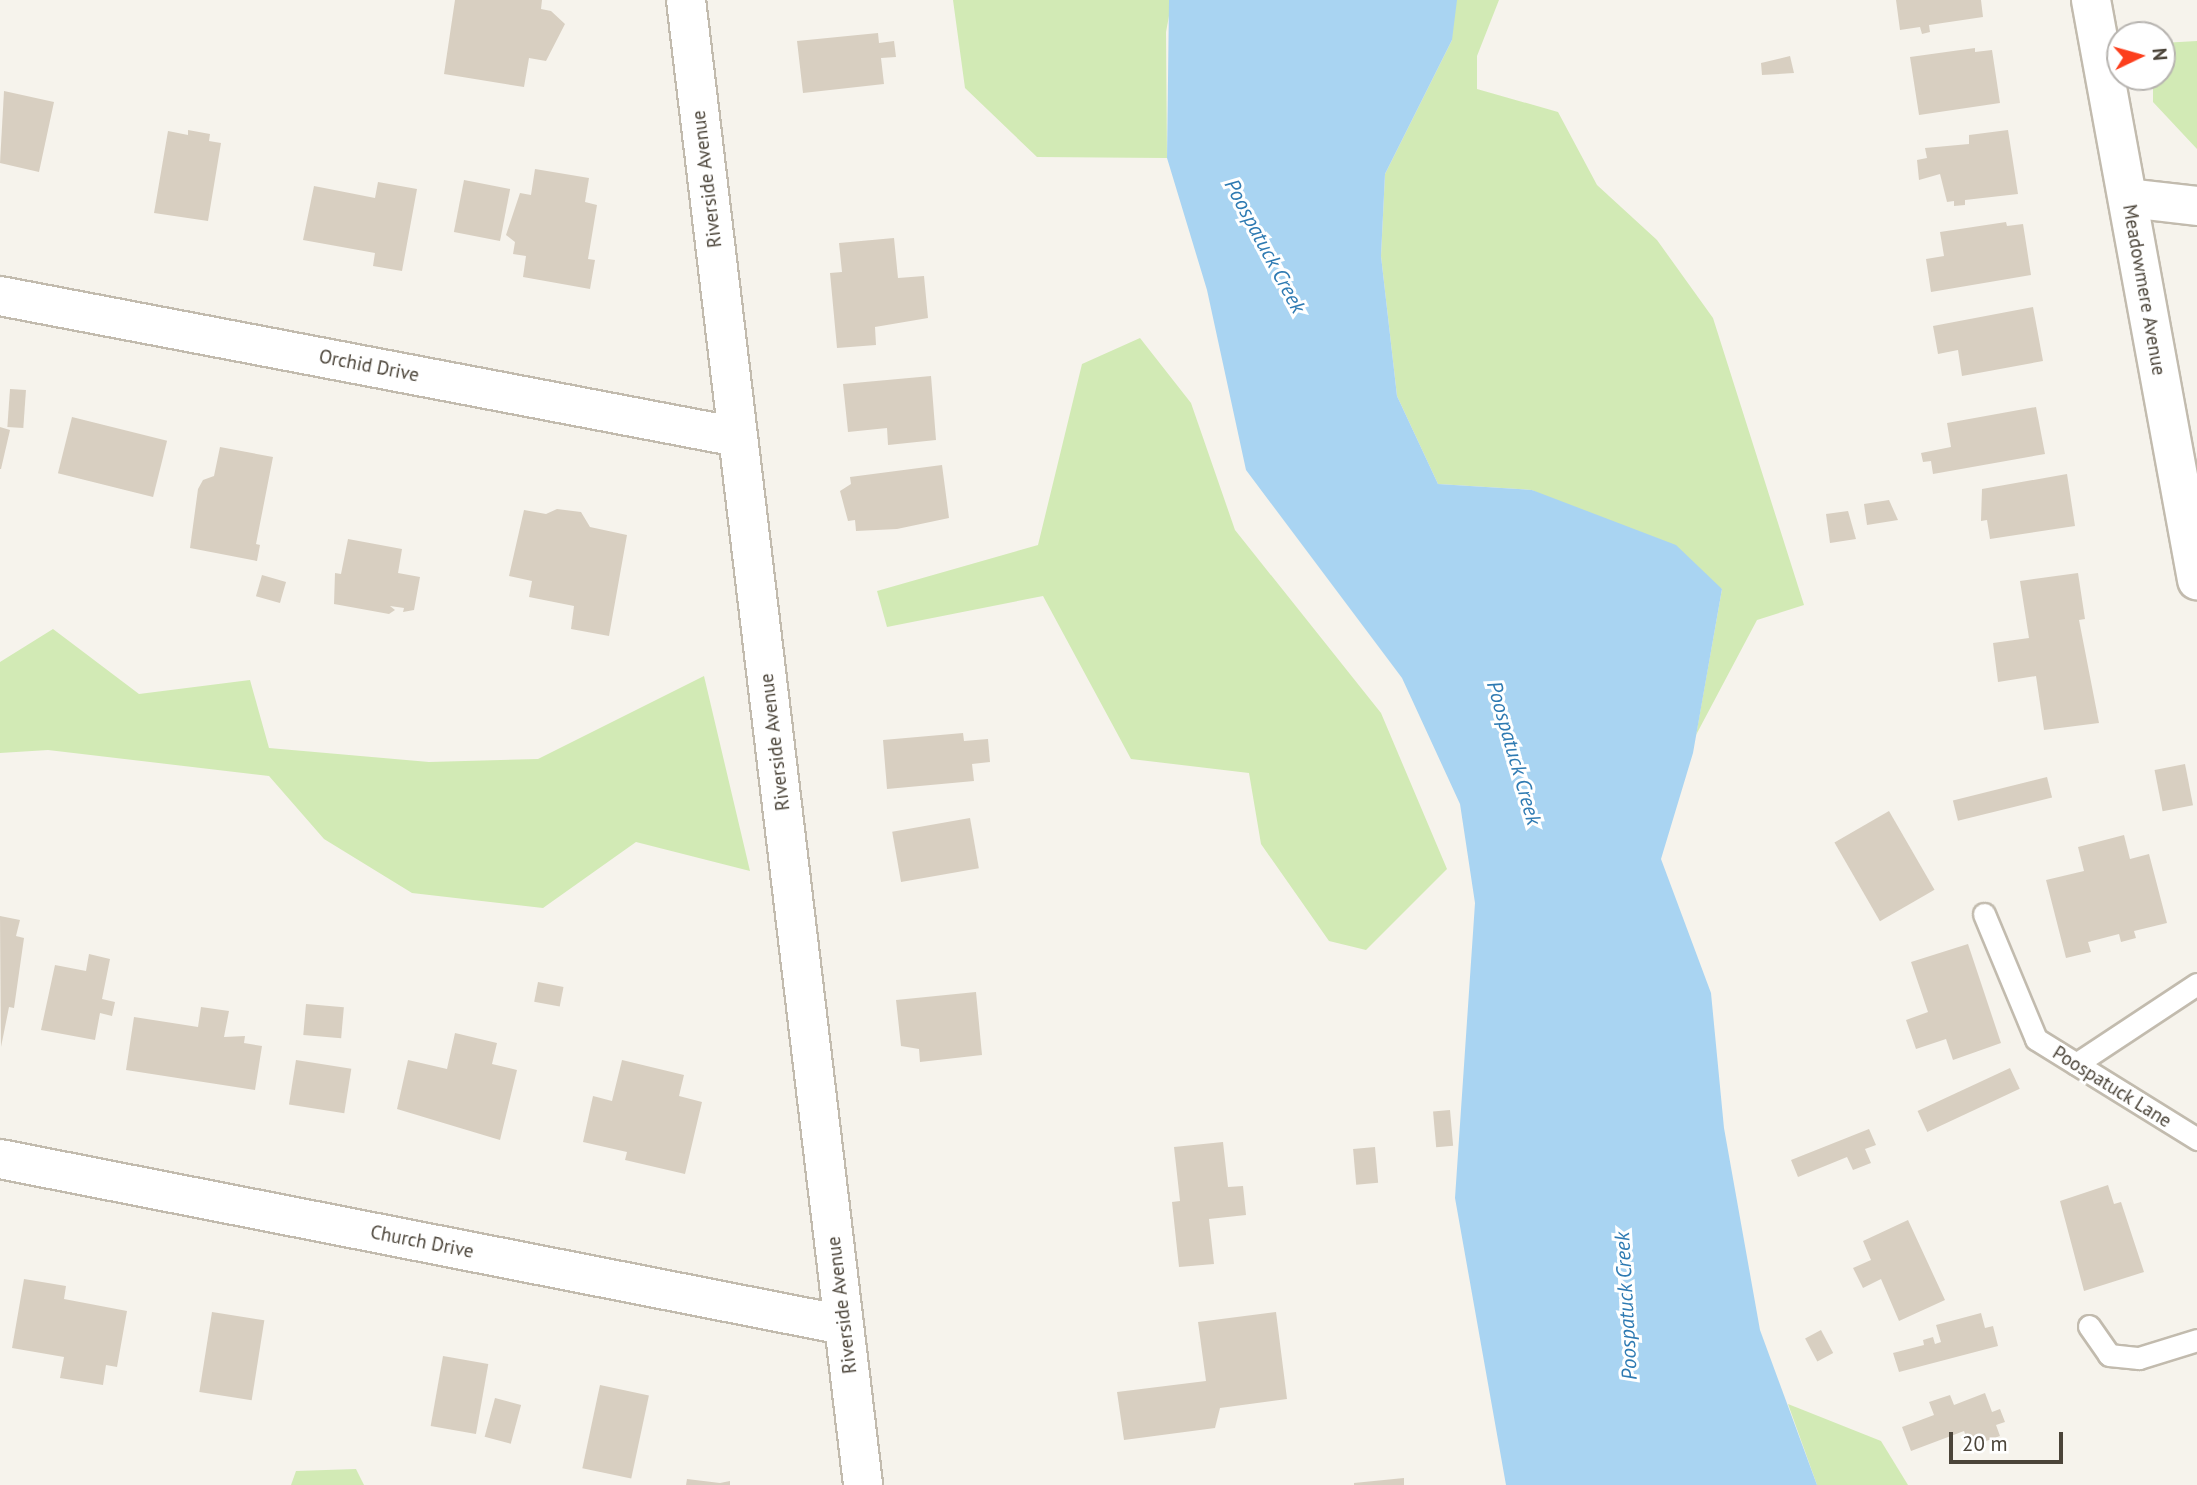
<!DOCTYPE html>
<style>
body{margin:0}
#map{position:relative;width:2197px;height:1485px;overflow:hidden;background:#f6f3ec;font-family:"PT Sans",sans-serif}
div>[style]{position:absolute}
.green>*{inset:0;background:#d2eab5}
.water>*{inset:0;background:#a9d4f2}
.building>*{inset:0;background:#d8cfc1;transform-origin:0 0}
.roads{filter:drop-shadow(2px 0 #c2bbae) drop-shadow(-2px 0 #c2bbae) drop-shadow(0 2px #c2bbae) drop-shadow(0 -2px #c2bbae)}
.service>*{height:21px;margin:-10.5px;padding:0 10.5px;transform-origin:10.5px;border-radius:10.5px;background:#fff}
.minor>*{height:38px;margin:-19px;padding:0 19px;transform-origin:19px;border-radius:19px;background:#fff}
span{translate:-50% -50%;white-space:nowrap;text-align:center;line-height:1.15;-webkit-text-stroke:6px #fff;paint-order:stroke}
.street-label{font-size:19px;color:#4b4439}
.water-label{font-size:21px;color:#2e7ab2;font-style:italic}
.north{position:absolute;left:2106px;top:21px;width:70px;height:70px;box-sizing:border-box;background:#fff;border:2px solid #b7b4b0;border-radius:50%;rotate:85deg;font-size:19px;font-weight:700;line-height:28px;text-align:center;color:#4b4439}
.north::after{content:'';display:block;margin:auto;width:24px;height:32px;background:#fc3f1d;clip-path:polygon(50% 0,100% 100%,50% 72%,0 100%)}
.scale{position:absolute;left:1949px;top:1432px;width:114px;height:32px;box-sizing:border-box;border:4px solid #4b4439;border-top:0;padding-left:9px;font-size:21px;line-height:24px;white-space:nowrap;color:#4b4439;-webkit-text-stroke:5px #fff;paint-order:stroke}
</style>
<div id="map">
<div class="green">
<i style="clip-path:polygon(953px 0,1172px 0,1166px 32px,1167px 158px,1037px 157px,965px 88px)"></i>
<i style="clip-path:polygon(1451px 0,1499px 0,1477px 56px,1477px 89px,1558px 112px,1597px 185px,1657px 240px,1713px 318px,1804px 605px,1757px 620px,1696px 735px,1722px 589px,1532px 490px,1438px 484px,1397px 396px,1381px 256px,1385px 174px,1452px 40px)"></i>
<i style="clip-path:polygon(2197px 41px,2197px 149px,2153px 102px,2153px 77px,2162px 77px,2162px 43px)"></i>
<i style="clip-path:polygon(1140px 338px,1191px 403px,1235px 530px,1381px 713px,1447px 869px,1366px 950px,1329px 941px,1261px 844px,1249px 773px,1131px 759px,1043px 596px,887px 627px,877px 591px,1038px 545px,1082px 364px)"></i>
<i style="clip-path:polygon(53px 629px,139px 694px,250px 680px,269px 748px,429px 762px,538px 759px,704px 676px,750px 871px,636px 842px,543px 908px,412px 893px,324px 839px,269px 776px,48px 750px,0 753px,0 662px)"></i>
<i style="clip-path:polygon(1788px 1404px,1881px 1441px,1908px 1485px,1817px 1485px)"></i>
<i style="clip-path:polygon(356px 1469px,364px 1485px,291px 1485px,296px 1471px)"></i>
</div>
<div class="water">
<i style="clip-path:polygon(1169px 0,1457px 0,1452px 40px,1385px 174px,1381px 256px,1397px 396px,1438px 484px,1532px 490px,1676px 545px,1722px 589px,1693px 753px,1661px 859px,1711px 993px,1724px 1128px,1760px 1330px,1817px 1485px,1506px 1485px,1455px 1198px,1475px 903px,1460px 804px,1402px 678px,1246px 470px,1207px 290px,1167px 158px)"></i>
</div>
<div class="building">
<i style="clip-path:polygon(455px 0,542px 0,541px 9px,551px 11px,565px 24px,546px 61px,529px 58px,524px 87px,444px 74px)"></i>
<i style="clip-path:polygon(1896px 0,1981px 0,1983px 17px,1929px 25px,1930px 32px,1922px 34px,1920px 27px,1900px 30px)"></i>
<i style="clip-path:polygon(878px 33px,879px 43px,894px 41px,896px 57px,881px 58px,884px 84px,803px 93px,797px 41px)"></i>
<i style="clip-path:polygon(1975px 48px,1975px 52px,1992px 50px,2000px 103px,1919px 115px,1910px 57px)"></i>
<i style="clip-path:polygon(1790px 56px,1794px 73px,1762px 75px,1761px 63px)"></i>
<i style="clip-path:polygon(4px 91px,54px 102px,39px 172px,0 163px)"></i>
<i style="clip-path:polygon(188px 130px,210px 134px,209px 141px,221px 143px,208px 221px,154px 213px,168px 131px,188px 135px)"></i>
<i style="clip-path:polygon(2008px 130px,2018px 194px,1965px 200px,1965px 205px,1954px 206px,1954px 201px,1947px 202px,1940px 174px,1919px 180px,1917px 160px,1927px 158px,1925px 148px,1969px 144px,1969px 135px)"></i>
<i style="clip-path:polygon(535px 169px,589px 178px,585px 202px,597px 205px,588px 259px,595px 260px,590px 289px,523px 277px,526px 256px,513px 254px,515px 242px,506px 235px,520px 193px,531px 195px)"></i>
<i style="left:464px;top:180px;width:47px;height:53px;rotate:11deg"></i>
<i style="clip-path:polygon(378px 182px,417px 189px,402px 271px,373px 266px,375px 253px,303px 240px,314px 186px,375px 198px)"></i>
<i style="clip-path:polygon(2006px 222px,2007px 226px,2023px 224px,2031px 275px,1931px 292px,1926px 259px,1944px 256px,1940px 232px)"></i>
<i style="clip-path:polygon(894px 238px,898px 278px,924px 276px,928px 318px,875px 327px,876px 345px,837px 348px,830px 273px,842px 272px,839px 243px)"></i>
<i style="clip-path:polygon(2033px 307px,2043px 361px,1962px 376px,1958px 350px,1938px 354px,1933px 326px)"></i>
<i style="clip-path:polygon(931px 376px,936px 440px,888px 445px,887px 428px,848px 432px,843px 384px)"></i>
<i style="left:10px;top:389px;width:16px;height:38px;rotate:4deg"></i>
<i style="clip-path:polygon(2036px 407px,2045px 454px,1933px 474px,1931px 461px,1923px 462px,1921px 453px,1951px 447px,1947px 423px)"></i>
<i style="left:72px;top:417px;width:98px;height:58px;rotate:14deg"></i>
<i style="clip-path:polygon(0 427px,10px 430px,1px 469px,0 469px)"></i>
<i style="clip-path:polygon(220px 447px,273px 457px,256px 544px,260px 545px,257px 561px,190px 548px,198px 489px,203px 480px,214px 476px)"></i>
<i style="clip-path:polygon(942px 465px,949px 518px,897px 529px,856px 531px,855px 520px,848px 521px,840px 491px,851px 484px,850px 477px)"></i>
<i style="clip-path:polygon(2067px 474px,2075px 526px,1990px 539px,1987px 520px,1981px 521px,1982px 489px)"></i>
<i style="clip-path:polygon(1889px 500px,1898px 520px,1867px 525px,1864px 504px)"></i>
<i style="clip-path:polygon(557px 509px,581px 512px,590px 527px,627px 535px,609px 636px,571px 629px,574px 606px,529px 597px,532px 581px,509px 576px,524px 510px,546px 514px)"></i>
<i style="clip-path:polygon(1848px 511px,1856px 539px,1830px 543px,1826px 514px)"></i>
<i style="clip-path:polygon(348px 539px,402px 549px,398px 573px,420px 577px,414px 610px,403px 612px,404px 608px,390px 606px,395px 610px,389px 614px,334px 604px,335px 573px,341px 574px)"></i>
<i style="clip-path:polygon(2078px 573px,2085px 619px,2079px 620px,2099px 723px,2044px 730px,2036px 676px,1998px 682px,1993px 643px,2029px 638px,2020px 581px)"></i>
<i style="left:262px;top:575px;width:25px;height:22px;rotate:16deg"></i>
<i style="clip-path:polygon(963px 733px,964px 741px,988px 739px,990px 762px,972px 764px,974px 781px,887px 789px,883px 740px)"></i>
<i style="left:2185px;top:764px;width:42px;height:31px;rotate:79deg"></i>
<i style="left:2047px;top:777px;width:21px;height:97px;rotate:76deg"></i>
<i style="left:1889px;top:811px;width:91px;height:63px;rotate:60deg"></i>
<i style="left:970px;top:818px;width:51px;height:79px;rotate:80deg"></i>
<i style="clip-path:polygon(2124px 835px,2130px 859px,2149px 854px,2167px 923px,2134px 931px,2136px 938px,2121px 942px,2119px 934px,2088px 942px,2091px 952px,2066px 958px,2046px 880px,2084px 871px,2078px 847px)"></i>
<i style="clip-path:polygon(0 916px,20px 920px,16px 936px,24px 938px,14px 1008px,9px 1007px,1px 1047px)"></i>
<i style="clip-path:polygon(1968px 944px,2001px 1043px,1953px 1060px,1946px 1039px,1916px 1049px,1906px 1020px,1928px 1012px,1911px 962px)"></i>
<i style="clip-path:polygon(89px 954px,110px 959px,102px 999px,115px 1002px,112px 1016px,100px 1013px,95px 1040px,41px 1030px,55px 965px,86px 971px)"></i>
<i style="left:538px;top:982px;width:26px;height:20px;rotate:11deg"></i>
<i style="clip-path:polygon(976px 992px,982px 1055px,920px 1062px,919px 1049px,901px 1046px,896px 1000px)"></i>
<i style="left:306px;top:1004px;width:38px;height:31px;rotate:5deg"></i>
<i style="clip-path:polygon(201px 1007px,229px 1011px,224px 1037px,245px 1036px,244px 1043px,262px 1046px,255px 1090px,126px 1070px,134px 1017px,198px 1027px)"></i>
<i style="clip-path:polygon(455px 1033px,497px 1043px,492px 1064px,517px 1070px,500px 1140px,397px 1109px,408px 1060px,447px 1069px)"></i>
<i style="left:296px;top:1060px;width:56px;height:45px;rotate:9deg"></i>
<i style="clip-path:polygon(622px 1060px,684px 1075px,679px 1096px,702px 1102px,685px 1174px,625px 1160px,627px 1152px,583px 1142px,593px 1096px,612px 1101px)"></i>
<i style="left:2010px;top:1068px;width:23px;height:102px;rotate:65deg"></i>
<i style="left:1450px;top:1110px;width:36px;height:17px;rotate:85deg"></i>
<i style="clip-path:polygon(1869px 1129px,1876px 1145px,1865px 1149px,1871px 1163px,1853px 1170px,1847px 1157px,1798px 1177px,1791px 1160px)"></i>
<i style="clip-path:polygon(1223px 1142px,1228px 1187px,1243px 1186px,1246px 1215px,1209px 1219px,1214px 1264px,1179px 1267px,1172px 1202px,1180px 1201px,1174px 1147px)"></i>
<i style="left:1375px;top:1147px;width:36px;height:22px;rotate:85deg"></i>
<i style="clip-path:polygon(2108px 1185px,2114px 1204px,2121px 1202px,2144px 1272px,2084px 1291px,2060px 1201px)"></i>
<i style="clip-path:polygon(1908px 1220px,1945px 1300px,1899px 1321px,1881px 1279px,1863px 1288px,1853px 1268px,1871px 1260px,1863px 1241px)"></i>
<i style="clip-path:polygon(24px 1279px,66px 1286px,64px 1299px,127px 1311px,117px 1367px,106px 1365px,103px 1385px,60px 1378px,64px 1357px,12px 1348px)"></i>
<i style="left:212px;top:1312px;width:53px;height:81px;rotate:9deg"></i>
<i style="clip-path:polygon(1276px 1312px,1287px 1399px,1220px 1408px,1215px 1428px,1124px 1440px,1117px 1392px,1206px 1381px,1198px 1322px)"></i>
<i style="clip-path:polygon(1981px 1313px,1985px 1328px,1993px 1326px,1998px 1346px,1899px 1372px,1893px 1353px,1924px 1345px,1923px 1340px,1933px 1337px,1935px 1344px,1941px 1342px,1936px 1325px)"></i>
<i style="left:1821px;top:1330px;width:26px;height:18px;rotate:62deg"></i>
<i style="left:443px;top:1356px;width:46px;height:71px;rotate:10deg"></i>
<i style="left:600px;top:1385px;width:50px;height:85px;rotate:12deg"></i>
<i style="clip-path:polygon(1985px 1393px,1992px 1412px,2000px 1409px,2005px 1422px,1996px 1425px,2000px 1436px,1970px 1447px,1964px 1431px,1911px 1451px,1902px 1427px,1934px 1415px,1929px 1402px,1950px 1395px,1954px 1405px)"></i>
<i style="left:495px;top:1398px;width:27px;height:40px;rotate:15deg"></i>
<i style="clip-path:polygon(1404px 1478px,1404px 1485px,1354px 1485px,1354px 1483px)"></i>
<i style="clip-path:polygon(687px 1479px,720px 1483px,730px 1481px,730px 1485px,686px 1485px)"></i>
</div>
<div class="roads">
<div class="service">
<i style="left:1984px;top:914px;width:135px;rotate:67.4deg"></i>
<i style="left:2036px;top:1039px;width:190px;rotate:31.8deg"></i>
<i style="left:2076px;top:1064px;width:145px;rotate:-33.5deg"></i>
<i style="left:2089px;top:1326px;width:35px;rotate:55deg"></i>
<i style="left:2109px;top:1355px;width:30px;rotate:6deg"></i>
<i style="left:2139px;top:1358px;width:61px;rotate:-17.2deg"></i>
</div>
<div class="minor">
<i style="left:686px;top:0;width:1496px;rotate:83.2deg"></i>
<i style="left:2091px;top:0;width:590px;rotate:79.64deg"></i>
<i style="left:2128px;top:198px;width:69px;rotate:6.6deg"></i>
<i style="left:0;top:296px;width:751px;rotate:10.82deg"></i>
<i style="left:0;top:1159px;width:860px;rotate:11.13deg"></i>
</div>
</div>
<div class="street-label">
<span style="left:707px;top:179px;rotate:-97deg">Riverside Avenue</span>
<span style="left:2144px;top:290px;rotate:80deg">Meadowmere Avenue</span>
<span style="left:369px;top:366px;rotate:11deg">Orchid Drive</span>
<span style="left:775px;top:742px;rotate:-97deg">Riverside Avenue</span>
<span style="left:2112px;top:1087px;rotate:32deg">Poospatuck Lane</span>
<span style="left:422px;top:1242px;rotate:11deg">Church Drive</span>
<span style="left:842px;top:1305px;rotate:-97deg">Riverside Avenue</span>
</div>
<div class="water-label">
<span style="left:1265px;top:246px;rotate:62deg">Poospatuck Creek</span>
<span style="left:1514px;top:753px;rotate:74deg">Poospatuck Creek</span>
<span style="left:1626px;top:1306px;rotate:-93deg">Poospatuck Creek</span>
</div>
<div class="north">N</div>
<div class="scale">20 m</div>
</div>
